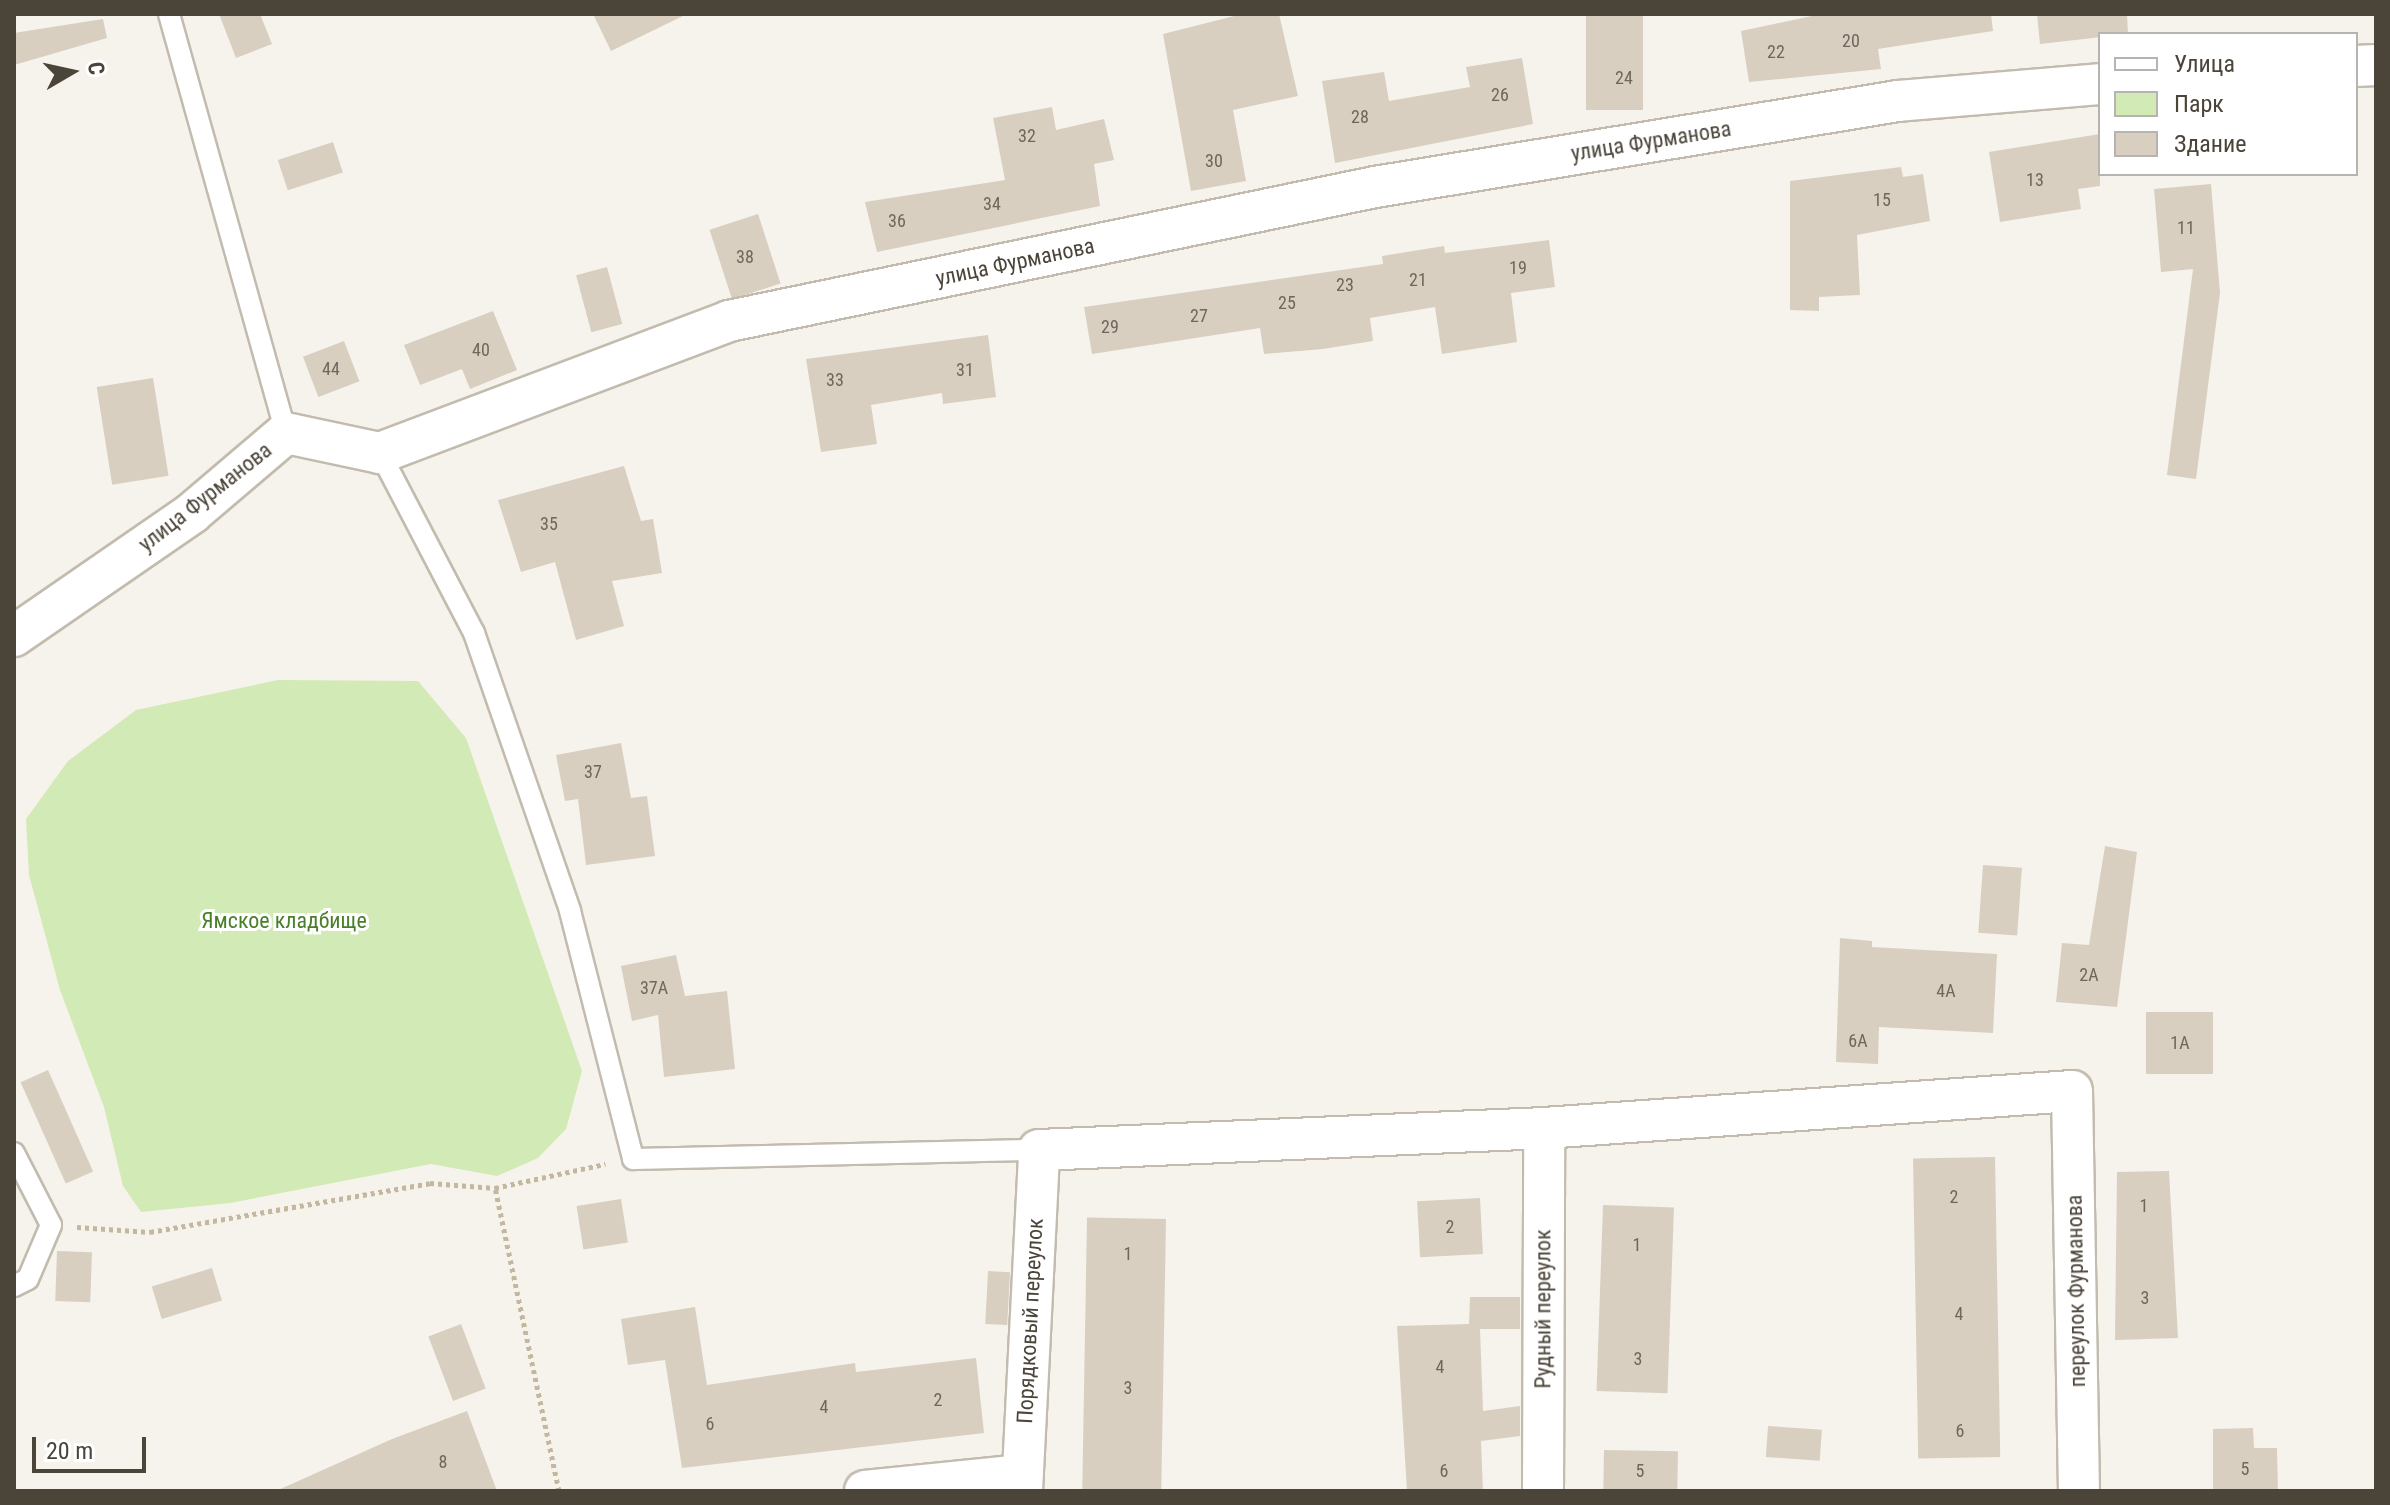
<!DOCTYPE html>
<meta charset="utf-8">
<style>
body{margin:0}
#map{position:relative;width:2390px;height:1505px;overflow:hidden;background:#f6f3ec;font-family:"Roboto Condensed",sans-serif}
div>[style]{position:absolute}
.green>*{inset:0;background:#d2eab5}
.building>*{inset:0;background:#d8cfc1;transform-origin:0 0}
.path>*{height:5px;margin-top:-2.5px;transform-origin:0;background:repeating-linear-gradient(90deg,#c4b79f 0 4px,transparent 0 8px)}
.roads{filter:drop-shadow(2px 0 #c2bbae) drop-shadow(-2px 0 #c2bbae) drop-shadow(0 2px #c2bbae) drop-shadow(0 -2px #c2bbae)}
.service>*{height:20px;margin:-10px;padding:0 10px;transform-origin:10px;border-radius:10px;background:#fff}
.minor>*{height:40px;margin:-20px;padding:0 20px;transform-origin:20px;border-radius:20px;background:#fff}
span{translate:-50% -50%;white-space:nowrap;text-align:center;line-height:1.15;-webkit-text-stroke:6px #fff;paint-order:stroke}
.number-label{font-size:18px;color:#6e675b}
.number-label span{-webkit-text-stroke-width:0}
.street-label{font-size:22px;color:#4b4439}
.park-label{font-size:22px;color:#4a7f2a}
.frame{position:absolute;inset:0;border:16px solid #4b4439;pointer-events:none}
.legend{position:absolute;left:2098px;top:32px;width:260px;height:144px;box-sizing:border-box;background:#fff;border:2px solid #b7b4b0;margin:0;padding:10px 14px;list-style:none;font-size:24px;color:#4b4439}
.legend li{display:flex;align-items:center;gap:16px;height:40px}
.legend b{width:40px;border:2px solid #b7b4b0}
.north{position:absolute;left:32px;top:32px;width:80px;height:80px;-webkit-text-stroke:6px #fff;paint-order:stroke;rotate:81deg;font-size:22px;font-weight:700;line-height:32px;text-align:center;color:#4b4439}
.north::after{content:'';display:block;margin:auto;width:28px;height:36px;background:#4b4439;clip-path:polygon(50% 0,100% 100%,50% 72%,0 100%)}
.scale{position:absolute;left:32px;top:1437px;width:114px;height:36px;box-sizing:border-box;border:4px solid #4b4439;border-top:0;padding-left:10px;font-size:24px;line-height:28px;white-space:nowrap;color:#4b4439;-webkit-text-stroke:6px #fff;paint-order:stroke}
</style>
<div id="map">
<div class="green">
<i style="clip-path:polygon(278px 680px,418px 681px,466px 738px,582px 1071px,566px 1129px,538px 1158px,497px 1176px,431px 1164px,230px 1203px,141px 1212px,123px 1186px,104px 1107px,60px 990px,29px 875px,26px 819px,68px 761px,136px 710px)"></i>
</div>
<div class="building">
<i style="clip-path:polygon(219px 14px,260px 14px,272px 44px,236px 58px)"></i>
<i style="clip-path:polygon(593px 14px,687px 14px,611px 51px)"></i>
<i style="clip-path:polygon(1242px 14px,1279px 14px,1298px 96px,1233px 110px,1246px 181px,1191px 191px,1163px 34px)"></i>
<i style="left:1586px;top:14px;width:57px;height:96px"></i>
<i style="clip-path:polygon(1821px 14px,1991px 14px,1993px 31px,1878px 49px,1881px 69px,1749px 82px,1741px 31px)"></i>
<i style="clip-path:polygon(2037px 14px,2127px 14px,2128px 34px,2040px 44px)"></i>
<i style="clip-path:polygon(103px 19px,107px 38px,14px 65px,14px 33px)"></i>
<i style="clip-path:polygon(1522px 58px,1533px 124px,1335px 163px,1322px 81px,1384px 72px,1389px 101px,1470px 87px,1466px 67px)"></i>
<i style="clip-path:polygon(1052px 107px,1056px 130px,1104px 119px,1114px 160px,1094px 164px,1100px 206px,877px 252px,865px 202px,1005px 180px,993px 118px)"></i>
<i style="clip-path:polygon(2100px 134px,2100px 186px,2078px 189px,2081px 209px,2000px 222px,1989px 152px)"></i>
<i style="left:333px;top:142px;width:32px;height:58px;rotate:72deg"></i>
<i style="clip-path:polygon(1901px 167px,1903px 177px,1923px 174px,1930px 221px,1857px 235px,1860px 295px,1819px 297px,1819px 311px,1790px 310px,1790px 181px)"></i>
<i style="clip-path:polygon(2211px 184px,2220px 293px,2196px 479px,2167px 475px,2193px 269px,2161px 272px,2154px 189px)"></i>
<i style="left:758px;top:214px;width:73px;height:51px;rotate:72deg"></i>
<i style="clip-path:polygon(1549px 240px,1555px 287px,1511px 293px,1517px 342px,1442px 354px,1435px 307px,1370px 318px,1373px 341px,1323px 349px,1264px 354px,1260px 328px,1092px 354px,1084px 307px,1383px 264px,1382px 256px,1444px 246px,1445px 253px)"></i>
<i style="left:607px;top:267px;width:59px;height:32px;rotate:75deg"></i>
<i style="clip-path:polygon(493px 311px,517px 370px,470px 389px,462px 369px,420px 385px,404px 345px)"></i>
<i style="clip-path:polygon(988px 335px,996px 397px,943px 404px,942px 393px,871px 405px,877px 444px,821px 452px,806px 359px)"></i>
<i style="left:344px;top:341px;width:43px;height:44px;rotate:69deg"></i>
<i style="left:153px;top:378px;width:99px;height:57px;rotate:81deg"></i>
<i style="clip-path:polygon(624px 466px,641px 521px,653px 519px,662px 573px,612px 581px,624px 626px,576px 640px,555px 562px,521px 572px,498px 500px)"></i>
<i style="clip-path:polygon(621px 743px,631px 798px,647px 796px,655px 856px,586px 865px,578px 799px,565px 801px,556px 755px)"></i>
<i style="clip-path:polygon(2105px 846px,2137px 852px,2117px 1007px,2056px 1002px,2062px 943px,2089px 945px)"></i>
<i style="left:1983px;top:865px;width:39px;height:68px;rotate:4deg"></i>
<i style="clip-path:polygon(1840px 938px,1872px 941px,1872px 947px,1997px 954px,1993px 1033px,1879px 1027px,1878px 1064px,1836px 1062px)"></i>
<i style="clip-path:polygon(676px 955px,685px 996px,727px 991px,735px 1069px,664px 1077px,658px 1015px,632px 1021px,621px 966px)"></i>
<i style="left:2146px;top:1012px;width:67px;height:62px"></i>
<i style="left:48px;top:1070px;width:111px;height:30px;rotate:66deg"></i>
<i style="left:1995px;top:1157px;width:300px;height:82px;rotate:89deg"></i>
<i style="clip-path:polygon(2169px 1171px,2178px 1338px,2115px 1340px,2117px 1172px)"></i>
<i style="left:1480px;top:1198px;width:56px;height:63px;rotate:87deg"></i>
<i style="left:621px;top:1199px;width:44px;height:45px;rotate:81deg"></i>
<i style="left:1603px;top:1205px;width:71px;height:186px;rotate:2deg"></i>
<i style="left:1166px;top:1219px;width:272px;height:79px;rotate:91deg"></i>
<i style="left:57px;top:1251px;width:35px;height:50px;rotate:2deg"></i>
<i style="left:212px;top:1268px;width:34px;height:63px;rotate:73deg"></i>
<i style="left:988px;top:1271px;width:22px;height:53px;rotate:3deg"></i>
<i style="clip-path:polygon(1470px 1297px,1520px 1297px,1520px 1329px,1480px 1329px,1483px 1411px,1520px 1406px,1520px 1436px,1481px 1441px,1483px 1491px,1407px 1491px,1397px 1326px,1469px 1324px)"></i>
<i style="clip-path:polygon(695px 1307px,707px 1385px,855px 1363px,856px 1372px,976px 1358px,984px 1433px,682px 1468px,665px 1360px,628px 1365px,621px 1319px)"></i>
<i style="left:461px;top:1324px;width:69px;height:35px;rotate:69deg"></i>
<i style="clip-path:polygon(467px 1411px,497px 1491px,276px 1491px,392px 1439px)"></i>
<i style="left:1768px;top:1426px;width:54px;height:31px;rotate:4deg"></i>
<i style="clip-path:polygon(2253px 1428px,2254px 1448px,2277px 1448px,2278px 1491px,2213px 1491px,2213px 1429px)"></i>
<i style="left:1604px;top:1450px;width:74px;height:41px;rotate:1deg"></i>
</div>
<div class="path">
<i style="left:77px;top:1227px;width:73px;rotate:3.9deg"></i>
<i style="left:150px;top:1232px;width:284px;rotate:-9.9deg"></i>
<i style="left:430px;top:1183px;width:65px;rotate:4.4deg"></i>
<i style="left:559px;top:1491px;width:310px;rotate:-101.9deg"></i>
<i style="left:495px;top:1188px;width:113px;rotate:-12.3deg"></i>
</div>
<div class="roads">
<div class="service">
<i style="left:169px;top:14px;width:435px;rotate:74.4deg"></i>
<i style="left:380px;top:453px;width:203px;rotate:62.4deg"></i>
<i style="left:474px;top:633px;width:294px;rotate:70.9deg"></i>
<i style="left:570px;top:911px;width:256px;rotate:75.7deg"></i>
<i style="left:633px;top:1159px;width:406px;rotate:-1.3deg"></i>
<i style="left:14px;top:1153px;width:81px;rotate:62.8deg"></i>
<i style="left:51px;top:1225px;width:59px;rotate:113.1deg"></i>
<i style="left:28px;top:1279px;width:16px;rotate:153deg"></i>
</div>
<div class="minor">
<i style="left:2356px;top:66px;width:20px;rotate:-3deg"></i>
<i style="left:14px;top:636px;width:216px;rotate:-34.6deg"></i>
<i style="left:192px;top:513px;width:123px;rotate:-40.4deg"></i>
<i style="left:286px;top:433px;width:96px;rotate:12deg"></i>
<i style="left:380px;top:453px;width:373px;rotate:-20.7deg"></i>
<i style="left:729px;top:321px;width:660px;rotate:-11.72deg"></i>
<i style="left:1375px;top:187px;width:530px;rotate:-9.34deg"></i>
<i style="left:1898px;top:101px;width:203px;rotate:-4.8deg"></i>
<i style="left:865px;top:1491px;width:158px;rotate:-5.8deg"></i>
<i style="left:1022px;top:1491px;width:341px;rotate:-87.1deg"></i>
<i style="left:1039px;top:1150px;width:505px;rotate:-2.49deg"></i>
<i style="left:1544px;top:1128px;width:529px;rotate:-4.01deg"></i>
<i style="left:2072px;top:1091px;width:400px;rotate:89deg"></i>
<i style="left:1543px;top:1491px;width:363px;rotate:-89.8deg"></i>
</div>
</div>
<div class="number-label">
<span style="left:1851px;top:41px">20</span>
<span style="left:1776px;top:52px">22</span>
<span style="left:1624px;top:78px">24</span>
<span style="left:1500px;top:95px">26</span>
<span style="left:1360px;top:117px">28</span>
<span style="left:1027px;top:136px">32</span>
<span style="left:1214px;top:161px">30</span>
<span style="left:2035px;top:180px">13</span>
<span style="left:1882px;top:200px">15</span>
<span style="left:992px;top:204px">34</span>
<span style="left:897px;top:221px">36</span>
<span style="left:2186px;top:228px">11</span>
<span style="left:745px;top:257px">38</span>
<span style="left:1518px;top:268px">19</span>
<span style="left:1418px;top:280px">21</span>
<span style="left:1345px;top:285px">23</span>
<span style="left:1287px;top:303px">25</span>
<span style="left:1199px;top:316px">27</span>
<span style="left:1110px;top:327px">29</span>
<span style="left:481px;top:350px">40</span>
<span style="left:331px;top:369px">44</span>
<span style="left:965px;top:370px">31</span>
<span style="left:835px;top:380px">33</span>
<span style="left:549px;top:524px">35</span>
<span style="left:593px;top:772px">37</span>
<span style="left:2089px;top:975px">2А</span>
<span style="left:654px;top:988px">37А</span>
<span style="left:1946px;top:991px">4А</span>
<span style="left:1858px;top:1041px">6А</span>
<span style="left:2180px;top:1043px">1А</span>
<span style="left:1954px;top:1197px">2</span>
<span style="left:2144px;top:1206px">1</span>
<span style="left:1450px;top:1227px">2</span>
<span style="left:1637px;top:1245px">1</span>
<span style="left:1128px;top:1254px">1</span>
<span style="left:2145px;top:1298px">3</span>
<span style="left:1959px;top:1314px">4</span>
<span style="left:1638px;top:1359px">3</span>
<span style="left:1440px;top:1367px">4</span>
<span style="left:1128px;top:1388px">3</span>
<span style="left:938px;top:1400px">2</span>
<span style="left:824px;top:1407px">4</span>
<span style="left:710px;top:1424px">6</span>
<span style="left:1960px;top:1431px">6</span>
<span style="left:443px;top:1462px">8</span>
<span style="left:2245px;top:1469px">5</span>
<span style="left:1444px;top:1471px">6</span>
<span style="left:1640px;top:1471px">5</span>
</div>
<div class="street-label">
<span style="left:1651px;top:141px;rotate:-9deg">улица Фурманова</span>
<span style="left:1015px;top:262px;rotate:-12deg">улица Фурманова</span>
<span style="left:205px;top:497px;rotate:-38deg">улица Фурманова</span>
<span style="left:2076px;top:1291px;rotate:-91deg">переулок Фурманова</span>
<span style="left:1543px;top:1309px;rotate:-90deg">Рудный переулок</span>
<span style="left:1030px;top:1321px;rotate:-87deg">Порядковый переулок</span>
</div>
<div class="park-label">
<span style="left:284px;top:921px">Ямское кладбище</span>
</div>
<div class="frame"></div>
<ul class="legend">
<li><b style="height:10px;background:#fff"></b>Улица</li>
<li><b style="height:22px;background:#d2eab5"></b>Парк</li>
<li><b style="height:22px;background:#d8cfc1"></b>Здание</li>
</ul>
<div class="north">С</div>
<div class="scale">20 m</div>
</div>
